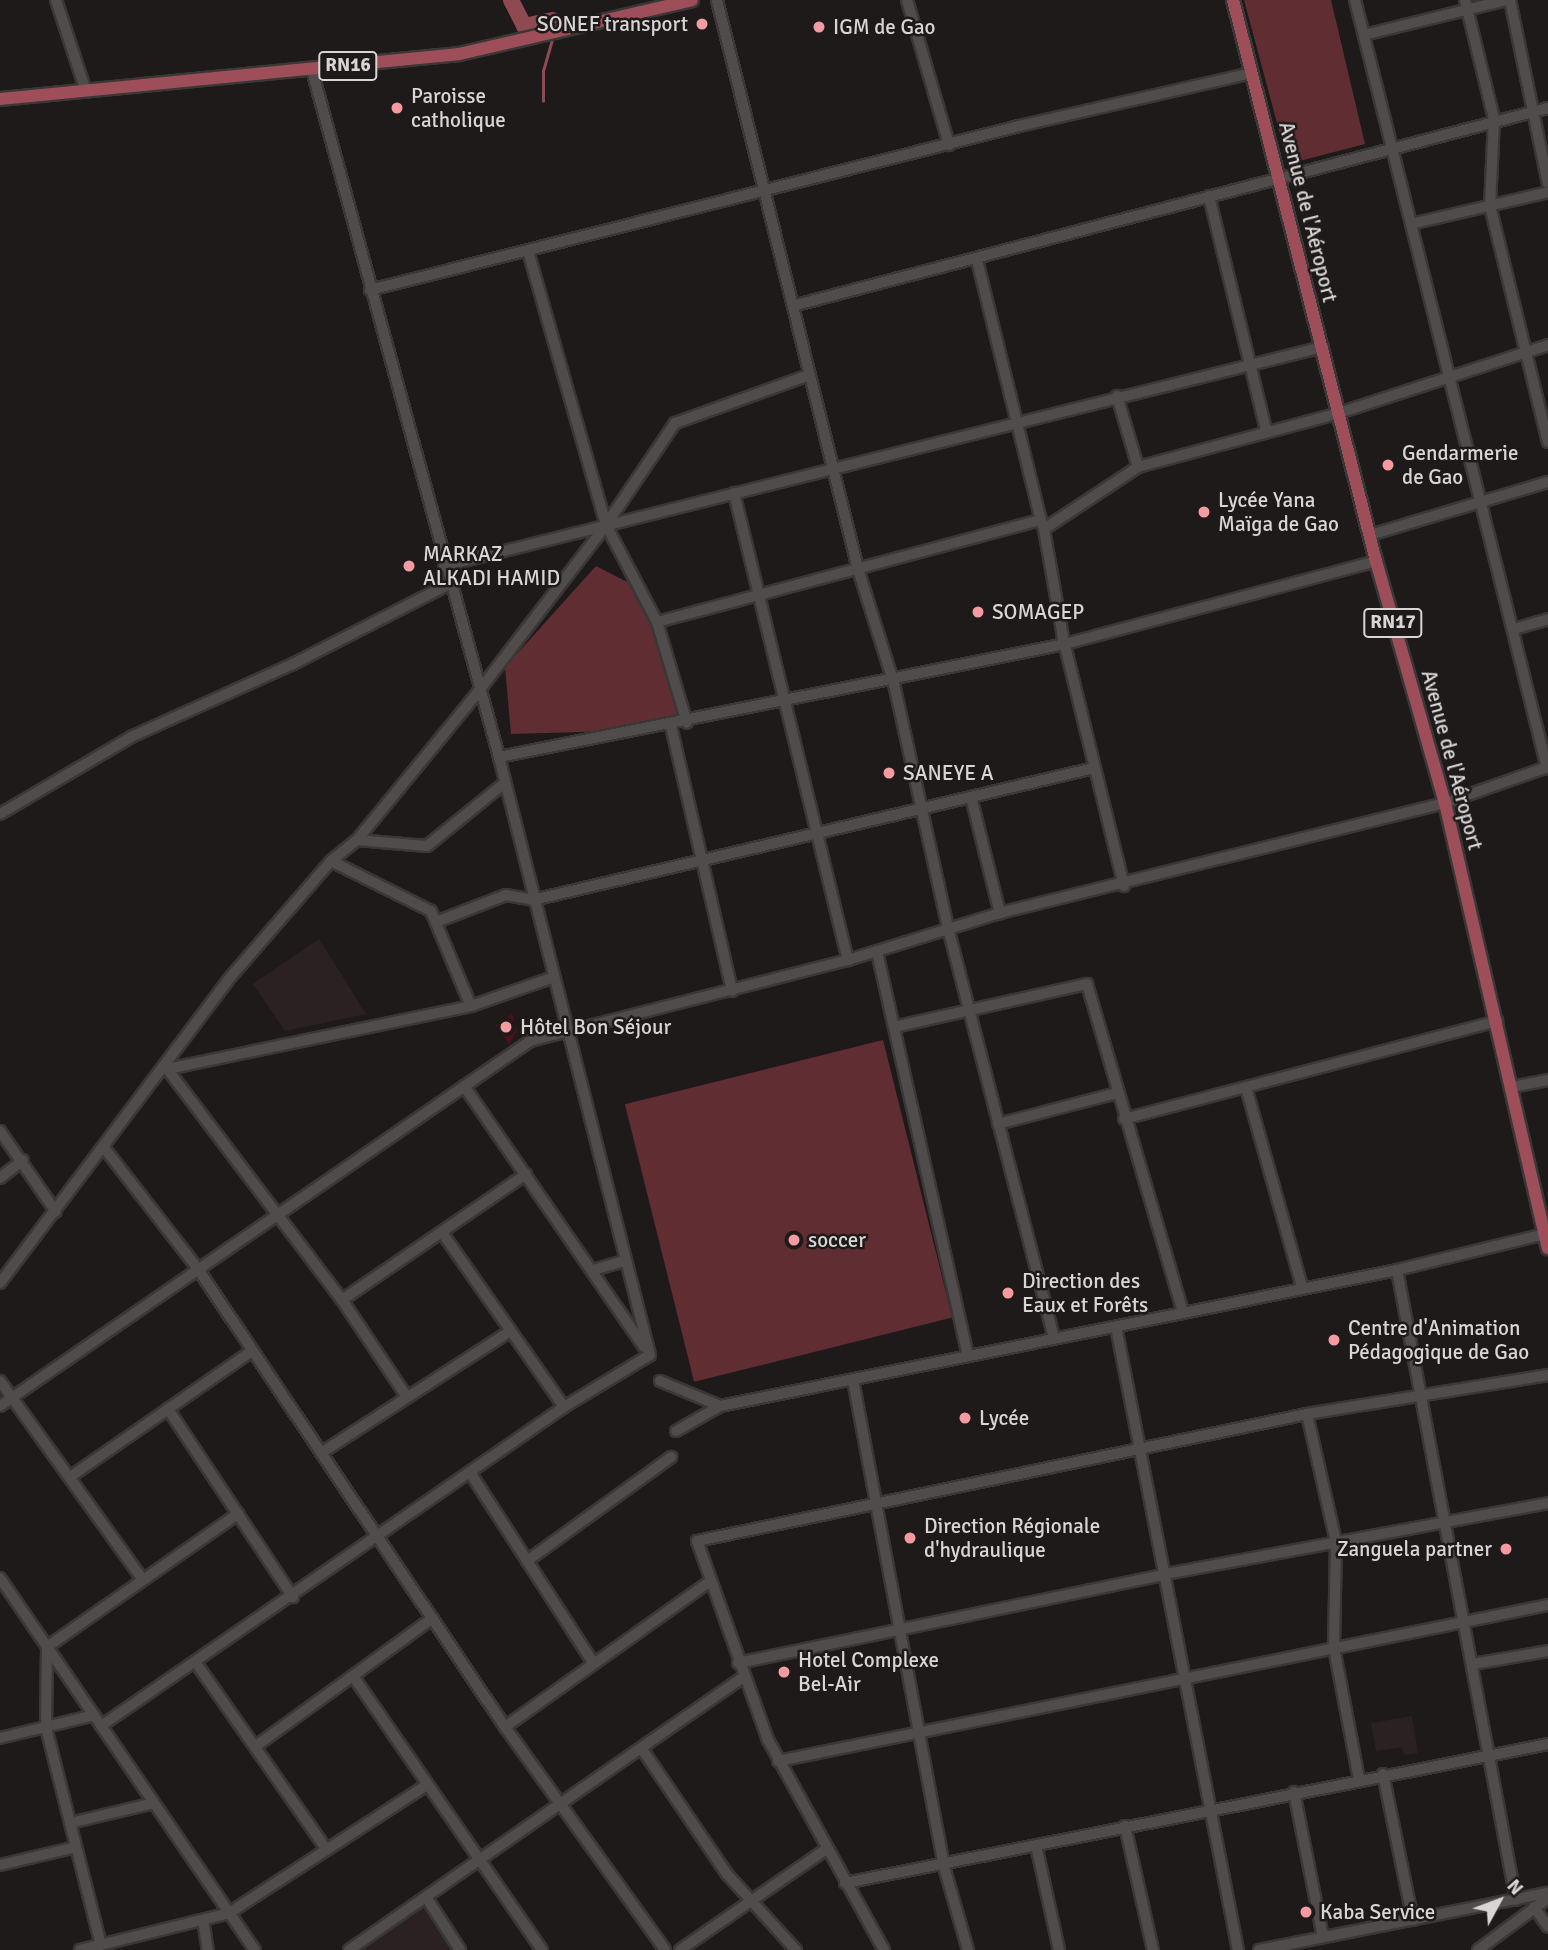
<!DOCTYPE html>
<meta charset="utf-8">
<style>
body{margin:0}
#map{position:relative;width:1548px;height:1950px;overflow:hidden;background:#1e1a1a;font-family:Signika,sans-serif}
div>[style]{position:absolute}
.built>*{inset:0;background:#2c2122}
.green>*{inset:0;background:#602d32;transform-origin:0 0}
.stream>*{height:2.5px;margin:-1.25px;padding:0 1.25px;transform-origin:1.25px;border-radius:1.25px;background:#8f4a51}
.river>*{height:16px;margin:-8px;padding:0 8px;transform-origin:8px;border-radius:8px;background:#8f4a51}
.building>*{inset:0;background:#4f101b}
.roads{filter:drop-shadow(2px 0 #3a3737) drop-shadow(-2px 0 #3a3737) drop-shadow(0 2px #3a3737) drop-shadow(0 -2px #3a3737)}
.minor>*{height:10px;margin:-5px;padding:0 5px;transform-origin:5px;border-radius:5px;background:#504c4c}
.major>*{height:12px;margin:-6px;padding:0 6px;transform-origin:6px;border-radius:6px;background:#9d4e59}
.dots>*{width:19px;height:19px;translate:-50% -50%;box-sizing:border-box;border:4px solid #1e1a1a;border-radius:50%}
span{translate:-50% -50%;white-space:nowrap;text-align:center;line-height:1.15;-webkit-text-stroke:5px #1e1a1a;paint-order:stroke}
.shield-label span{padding:2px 5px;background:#1e1a1a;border:2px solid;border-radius:5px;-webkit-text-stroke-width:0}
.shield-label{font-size:19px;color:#d8d5d5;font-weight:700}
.poi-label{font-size:21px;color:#d8d5d5}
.right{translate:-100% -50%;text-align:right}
.left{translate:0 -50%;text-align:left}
.street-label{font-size:21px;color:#d8d5d5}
.north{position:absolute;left:1464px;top:1866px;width:70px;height:70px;-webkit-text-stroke:5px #1e1a1a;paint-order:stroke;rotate:49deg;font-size:19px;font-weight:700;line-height:28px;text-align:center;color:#d8d5d5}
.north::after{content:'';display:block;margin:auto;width:24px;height:32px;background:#d8d5d5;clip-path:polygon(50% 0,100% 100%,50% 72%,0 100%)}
</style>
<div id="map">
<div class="built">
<i style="clip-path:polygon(319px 939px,366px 1014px,285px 1031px,253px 984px)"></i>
<i style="clip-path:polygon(1412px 1716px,1418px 1753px,1404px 1755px,1402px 1747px,1376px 1751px,1371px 1723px)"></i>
<i style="clip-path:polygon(424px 1906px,453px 1950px,359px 1950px)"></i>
</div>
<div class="green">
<i style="clip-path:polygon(1244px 0,1331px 0,1365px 144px,1288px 164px)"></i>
<i style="clip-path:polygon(596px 566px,629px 583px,651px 623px,679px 718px,613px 731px,511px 734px,505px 667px)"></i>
<i style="left:883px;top:1040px;width:286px;height:266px;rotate:76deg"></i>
</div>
<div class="stream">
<i style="left:543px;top:101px;width:30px;rotate:-90deg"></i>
<i style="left:543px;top:71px;width:35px;rotate:-74deg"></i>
</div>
<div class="river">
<i style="left:511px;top:0;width:29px;rotate:63deg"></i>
<i style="left:524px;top:26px;width:29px;rotate:-12deg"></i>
</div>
<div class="building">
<i style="clip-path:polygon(512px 1014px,517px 1030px,509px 1044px,495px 1025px)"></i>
</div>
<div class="roads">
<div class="minor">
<i style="left:56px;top:0;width:96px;rotate:71.8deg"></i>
<i style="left:717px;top:0;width:586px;rotate:76.08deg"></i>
<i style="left:858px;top:569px;width:121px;rotate:72.6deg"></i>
<i style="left:894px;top:684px;width:250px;rotate:77.5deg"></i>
<i style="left:948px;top:928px;width:424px;rotate:75.5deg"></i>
<i style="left:907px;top:0;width:151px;rotate:73.8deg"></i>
<i style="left:1355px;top:0;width:792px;rotate:75.96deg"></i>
<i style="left:1465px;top:0;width:122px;rotate:76.3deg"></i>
<i style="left:1494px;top:119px;width:87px;rotate:92.6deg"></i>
<i style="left:1490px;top:206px;width:243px;rotate:76.2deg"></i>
<i style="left:1510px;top:0;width:187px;rotate:78.3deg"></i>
<i style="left:1364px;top:35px;width:146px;rotate:-13.8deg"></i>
<i style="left:312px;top:70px;width:712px;rotate:74.77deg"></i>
<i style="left:499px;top:757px;width:617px;rotate:75.83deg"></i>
<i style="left:1209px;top:196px;width:240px;rotate:76.3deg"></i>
<i style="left:1411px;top:224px;width:141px;rotate:-13.1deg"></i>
<i style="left:528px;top:251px;width:285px;rotate:74.1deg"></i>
<i style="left:606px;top:525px;width:110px;rotate:62.3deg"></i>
<i style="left:657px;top:622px;width:105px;rotate:73.5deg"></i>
<i style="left:977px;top:260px;width:268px;rotate:76.2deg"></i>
<i style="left:370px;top:290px;width:669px;rotate:-14.18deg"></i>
<i style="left:1019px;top:126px;width:239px;rotate:-12.8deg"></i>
<i style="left:796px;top:305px;width:777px;rotate:-14.68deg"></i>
<i style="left:1117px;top:396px;width:74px;rotate:73.5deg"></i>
<i style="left:734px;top:493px;width:481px;rotate:76.3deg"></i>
<i style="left:1370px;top:535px;width:186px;rotate:-16.6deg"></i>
<i style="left:444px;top:566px;width:906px;rotate:-13.99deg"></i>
<i style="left:657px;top:622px;width:397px;rotate:-14.9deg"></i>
<i style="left:1041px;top:520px;width:9px;rotate:72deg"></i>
<i style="left:1514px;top:629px;width:35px;rotate:-16deg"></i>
<i style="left:671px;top:726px;width:272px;rotate:77deg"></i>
<i style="left:499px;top:757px;width:577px;rotate:-11.29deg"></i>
<i style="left:1065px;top:644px;width:322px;rotate:-14.9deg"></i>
<i style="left:971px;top:797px;width:120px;rotate:76deg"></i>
<i style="left:0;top:814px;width:152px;rotate:-30.4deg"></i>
<i style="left:131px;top:737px;width:178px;rotate:-24.3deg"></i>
<i style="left:293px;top:664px;width:175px;rotate:-27.1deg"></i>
<i style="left:357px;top:840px;width:70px;rotate:4.9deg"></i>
<i style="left:427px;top:846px;width:97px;rotate:-39.1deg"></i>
<i style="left:331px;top:861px;width:112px;rotate:26.6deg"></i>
<i style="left:431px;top:911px;width:103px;rotate:67.2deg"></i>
<i style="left:1124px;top:886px;width:256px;rotate:-103.8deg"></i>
<i style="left:1063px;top:637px;width:110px;rotate:-100deg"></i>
<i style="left:1044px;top:529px;width:113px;rotate:-33.4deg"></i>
<i style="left:1138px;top:467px;width:208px;rotate:-15deg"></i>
<i style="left:1339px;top:413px;width:220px;rotate:-18deg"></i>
<i style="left:436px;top:922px;width:75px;rotate:-21.1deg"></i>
<i style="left:506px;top:895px;width:27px;rotate:10deg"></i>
<i style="left:533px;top:900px;width:576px;rotate:-13.24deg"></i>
<i style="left:877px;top:952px;width:413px;rotate:77.3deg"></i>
<i style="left:894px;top:1027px;width:198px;rotate:-12.6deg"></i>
<i style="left:1087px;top:984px;width:343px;rotate:73.7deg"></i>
<i style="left:464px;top:1086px;width:317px;rotate:55.4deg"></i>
<i style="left:1512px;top:1087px;width:37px;rotate:-11deg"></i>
<i style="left:1247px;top:1091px;width:204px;rotate:74.3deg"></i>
<i style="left:1124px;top:1119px;width:386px;rotate:-14.7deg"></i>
<i style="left:998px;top:1124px;width:123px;rotate:-14.6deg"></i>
<i style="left:0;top:1131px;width:98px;rotate:55.3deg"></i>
<i style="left:105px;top:1149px;width:152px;rotate:52.2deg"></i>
<i style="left:198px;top:1269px;width:551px;rotate:56.17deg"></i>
<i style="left:505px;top:1727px;width:274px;rotate:54.3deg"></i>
<i style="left:0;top:1178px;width:29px;rotate:-38deg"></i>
<i style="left:443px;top:1234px;width:211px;rotate:55deg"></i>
<i style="left:593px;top:1270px;width:32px;rotate:-16deg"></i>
<i style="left:1397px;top:1270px;width:641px;rotate:79.3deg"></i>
<i style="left:0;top:1283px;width:379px;rotate:-53deg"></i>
<i style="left:228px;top:980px;width:157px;rotate:-49.1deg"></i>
<i style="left:331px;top:861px;width:33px;rotate:-39deg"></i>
<i style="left:357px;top:840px;width:191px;rotate:-50.7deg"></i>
<i style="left:478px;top:692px;width:210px;rotate:-52.5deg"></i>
<i style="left:606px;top:525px;width:123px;rotate:-55.9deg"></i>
<i style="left:675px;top:423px;width:142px;rotate:-19.7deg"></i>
<i style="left:342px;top:1300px;width:223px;rotate:-34.4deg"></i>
<i style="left:1116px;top:1327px;width:635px;rotate:78.92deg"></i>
<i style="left:853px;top:1380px;width:491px;rotate:79.4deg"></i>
<i style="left:943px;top:1863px;width:91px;rotate:74deg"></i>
<i style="left:0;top:1381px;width:245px;rotate:54.3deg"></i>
<i style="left:660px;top:1381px;width:65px;rotate:22.6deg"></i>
<i style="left:405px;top:1394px;width:113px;rotate:-123.8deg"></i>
<i style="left:342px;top:1300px;width:290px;rotate:-127.1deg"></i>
<i style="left:167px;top:1069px;width:310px;rotate:-11.7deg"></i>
<i style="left:471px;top:1006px;width:88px;rotate:-19.3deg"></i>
<i style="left:0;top:1406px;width:644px;rotate:-34.55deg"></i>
<i style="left:530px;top:1041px;width:328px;rotate:-14.3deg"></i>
<i style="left:848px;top:960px;width:159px;rotate:-17.2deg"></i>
<i style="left:1000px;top:913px;width:458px;rotate:-13.9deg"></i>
<i style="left:1445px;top:803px;width:109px;rotate:-19.3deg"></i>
<i style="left:168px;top:1409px;width:226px;rotate:56.4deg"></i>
<i style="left:1307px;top:1414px;width:131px;rotate:77.2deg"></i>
<i style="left:1336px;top:1542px;width:106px;rotate:91.1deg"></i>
<i style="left:1334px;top:1648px;width:133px;rotate:79.2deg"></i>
<i style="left:676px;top:1431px;width:51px;rotate:-29.6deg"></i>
<i style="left:720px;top:1406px;width:691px;rotate:-11.36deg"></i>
<i style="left:1397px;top:1270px;width:152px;rotate:-13.7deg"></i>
<i style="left:321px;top:1453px;width:225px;rotate:-32.8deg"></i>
<i style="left:471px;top:1474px;width:226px;rotate:57.1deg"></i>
<i style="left:70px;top:1477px;width:221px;rotate:-34.7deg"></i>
<i style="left:527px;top:1561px;width:178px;rotate:-35.8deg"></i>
<i style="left:0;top:1578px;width:451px;rotate:55.6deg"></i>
<i style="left:196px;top:1663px;width:227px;rotate:55deg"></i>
<i style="left:738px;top:1663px;width:437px;rotate:-11.7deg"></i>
<i style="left:1166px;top:1574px;width:389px;rotate:-10.5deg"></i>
<i style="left:1473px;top:1664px;width:76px;rotate:-9.8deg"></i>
<i style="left:353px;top:1676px;width:333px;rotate:55.4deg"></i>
<i style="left:101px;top:1726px;width:562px;rotate:-34.57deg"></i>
<i style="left:564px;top:1407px;width:100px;rotate:-31.2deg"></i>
<i style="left:505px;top:1727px;width:250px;rotate:-35.4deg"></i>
<i style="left:0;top:1738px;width:97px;rotate:-13.7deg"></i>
<i style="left:256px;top:1746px;width:218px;rotate:-35.9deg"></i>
<i style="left:642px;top:1749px;width:151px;rotate:55.8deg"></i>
<i style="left:727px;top:1874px;width:103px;rotate:47.8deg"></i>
<i style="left:778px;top:1761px;width:786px;rotate:-11.45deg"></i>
<i style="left:1383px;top:1774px;width:149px;rotate:78.4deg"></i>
<i style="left:1294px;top:1792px;width:148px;rotate:78.7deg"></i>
<i style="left:70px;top:1823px;width:86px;rotate:-13.4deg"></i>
<i style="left:1125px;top:1826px;width:127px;rotate:77.3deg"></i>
<i style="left:1036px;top:1845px;width:107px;rotate:77.6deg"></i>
<i style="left:0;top:1865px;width:78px;rotate:-13.3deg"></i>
<i style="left:845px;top:1883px;width:717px;rotate:-11.18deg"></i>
<i style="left:426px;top:1897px;width:63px;rotate:57.3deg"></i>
<i style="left:1534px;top:1907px;width:24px;rotate:55deg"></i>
<i style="left:203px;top:1920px;width:30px;rotate:81deg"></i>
<i style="left:101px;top:1945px;width:224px;rotate:-104.2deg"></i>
<i style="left:46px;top:1728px;width:81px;rotate:-89.3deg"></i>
<i style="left:47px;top:1647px;width:233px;rotate:-34.9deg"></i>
<i style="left:80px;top:1950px;width:154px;rotate:-13.9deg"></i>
<i style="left:229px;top:1913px;width:236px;rotate:-32.9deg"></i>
<i style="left:349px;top:1950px;width:479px;rotate:-34.7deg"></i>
<i style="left:680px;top:1950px;width:176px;rotate:-34.6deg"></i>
<i style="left:884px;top:1950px;width:240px;rotate:-118.9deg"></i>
<i style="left:768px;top:1740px;width:211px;rotate:-109.6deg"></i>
<i style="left:697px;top:1541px;width:623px;rotate:-11.76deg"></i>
<i style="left:1307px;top:1414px;width:244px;rotate:-9.2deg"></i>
<i style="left:1259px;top:1950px;width:295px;rotate:-11.2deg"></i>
<i style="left:1478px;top:1950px;width:87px;rotate:-36.6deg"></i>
</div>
<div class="major">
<i style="left:1233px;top:0;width:579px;rotate:75.7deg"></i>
<i style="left:1376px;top:561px;width:252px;rotate:74.1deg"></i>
<i style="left:1445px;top:803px;width:457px;rotate:77deg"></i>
<i style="left:0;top:99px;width:461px;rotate:-5.6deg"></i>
<i style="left:459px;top:54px;width:239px;rotate:-13deg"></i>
</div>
</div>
<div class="dots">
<i style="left:702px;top:24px;background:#f49aa1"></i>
<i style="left:819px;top:27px;background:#f49aa1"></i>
<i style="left:397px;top:108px;background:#f49aa1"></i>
<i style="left:1388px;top:465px;background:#f49aa1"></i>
<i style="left:1204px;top:512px;background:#f49aa1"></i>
<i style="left:409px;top:566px;background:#f49aa1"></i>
<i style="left:978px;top:612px;background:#f49aa1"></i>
<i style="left:889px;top:773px;background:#f49aa1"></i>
<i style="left:506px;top:1027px;background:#f49aa1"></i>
<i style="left:794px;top:1240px;background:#f49aa1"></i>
<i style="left:1008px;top:1293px;background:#f49aa1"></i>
<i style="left:1334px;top:1340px;background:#f49aa1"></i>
<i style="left:965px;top:1418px;background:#f49aa1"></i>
<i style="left:910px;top:1538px;background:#f49aa1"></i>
<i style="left:1506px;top:1549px;background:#f49aa1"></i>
<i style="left:784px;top:1672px;background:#f49aa1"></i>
<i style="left:1306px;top:1912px;background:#f49aa1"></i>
</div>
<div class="shield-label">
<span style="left:348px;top:66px">RN16</span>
<span style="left:1393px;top:623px">RN17</span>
</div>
<div class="poi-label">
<span class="right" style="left:688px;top:24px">SONEF transport</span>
<span class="left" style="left:833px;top:27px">IGM de Gao</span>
<span class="left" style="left:411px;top:108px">Paroisse<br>catholique</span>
<span class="left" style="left:1402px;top:465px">Gendarmerie<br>de Gao</span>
<span class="left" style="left:1218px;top:512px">Lycée Yana<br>Maïga de Gao</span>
<span class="left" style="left:423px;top:566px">MARKAZ<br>ALKADI HAMID</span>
<span class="left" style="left:992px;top:612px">SOMAGEP</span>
<span class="left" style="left:903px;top:773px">SANEYE A</span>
<span class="left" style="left:520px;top:1027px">Hôtel Bon Séjour</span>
<span class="left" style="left:808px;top:1240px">soccer</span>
<span class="left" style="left:1022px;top:1293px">Direction des<br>Eaux et Forêts</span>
<span class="left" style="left:1348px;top:1340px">Centre d'Animation<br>Pédagogique de Gao</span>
<span class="left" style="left:979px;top:1418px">Lycée</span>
<span class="left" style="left:924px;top:1538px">Direction Régionale<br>d'hydraulique</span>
<span class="right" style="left:1492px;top:1549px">Zanguela partner</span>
<span class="left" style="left:798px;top:1672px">Hotel Complexe<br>Bel-Air</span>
<span class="left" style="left:1320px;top:1912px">Kaba Service</span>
</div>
<div class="street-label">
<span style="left:1308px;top:212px;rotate:76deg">Avenue de l'Aéroport</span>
<span style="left:1452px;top:760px;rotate:75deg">Avenue de l'Aéroport</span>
</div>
<div class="north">N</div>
</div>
